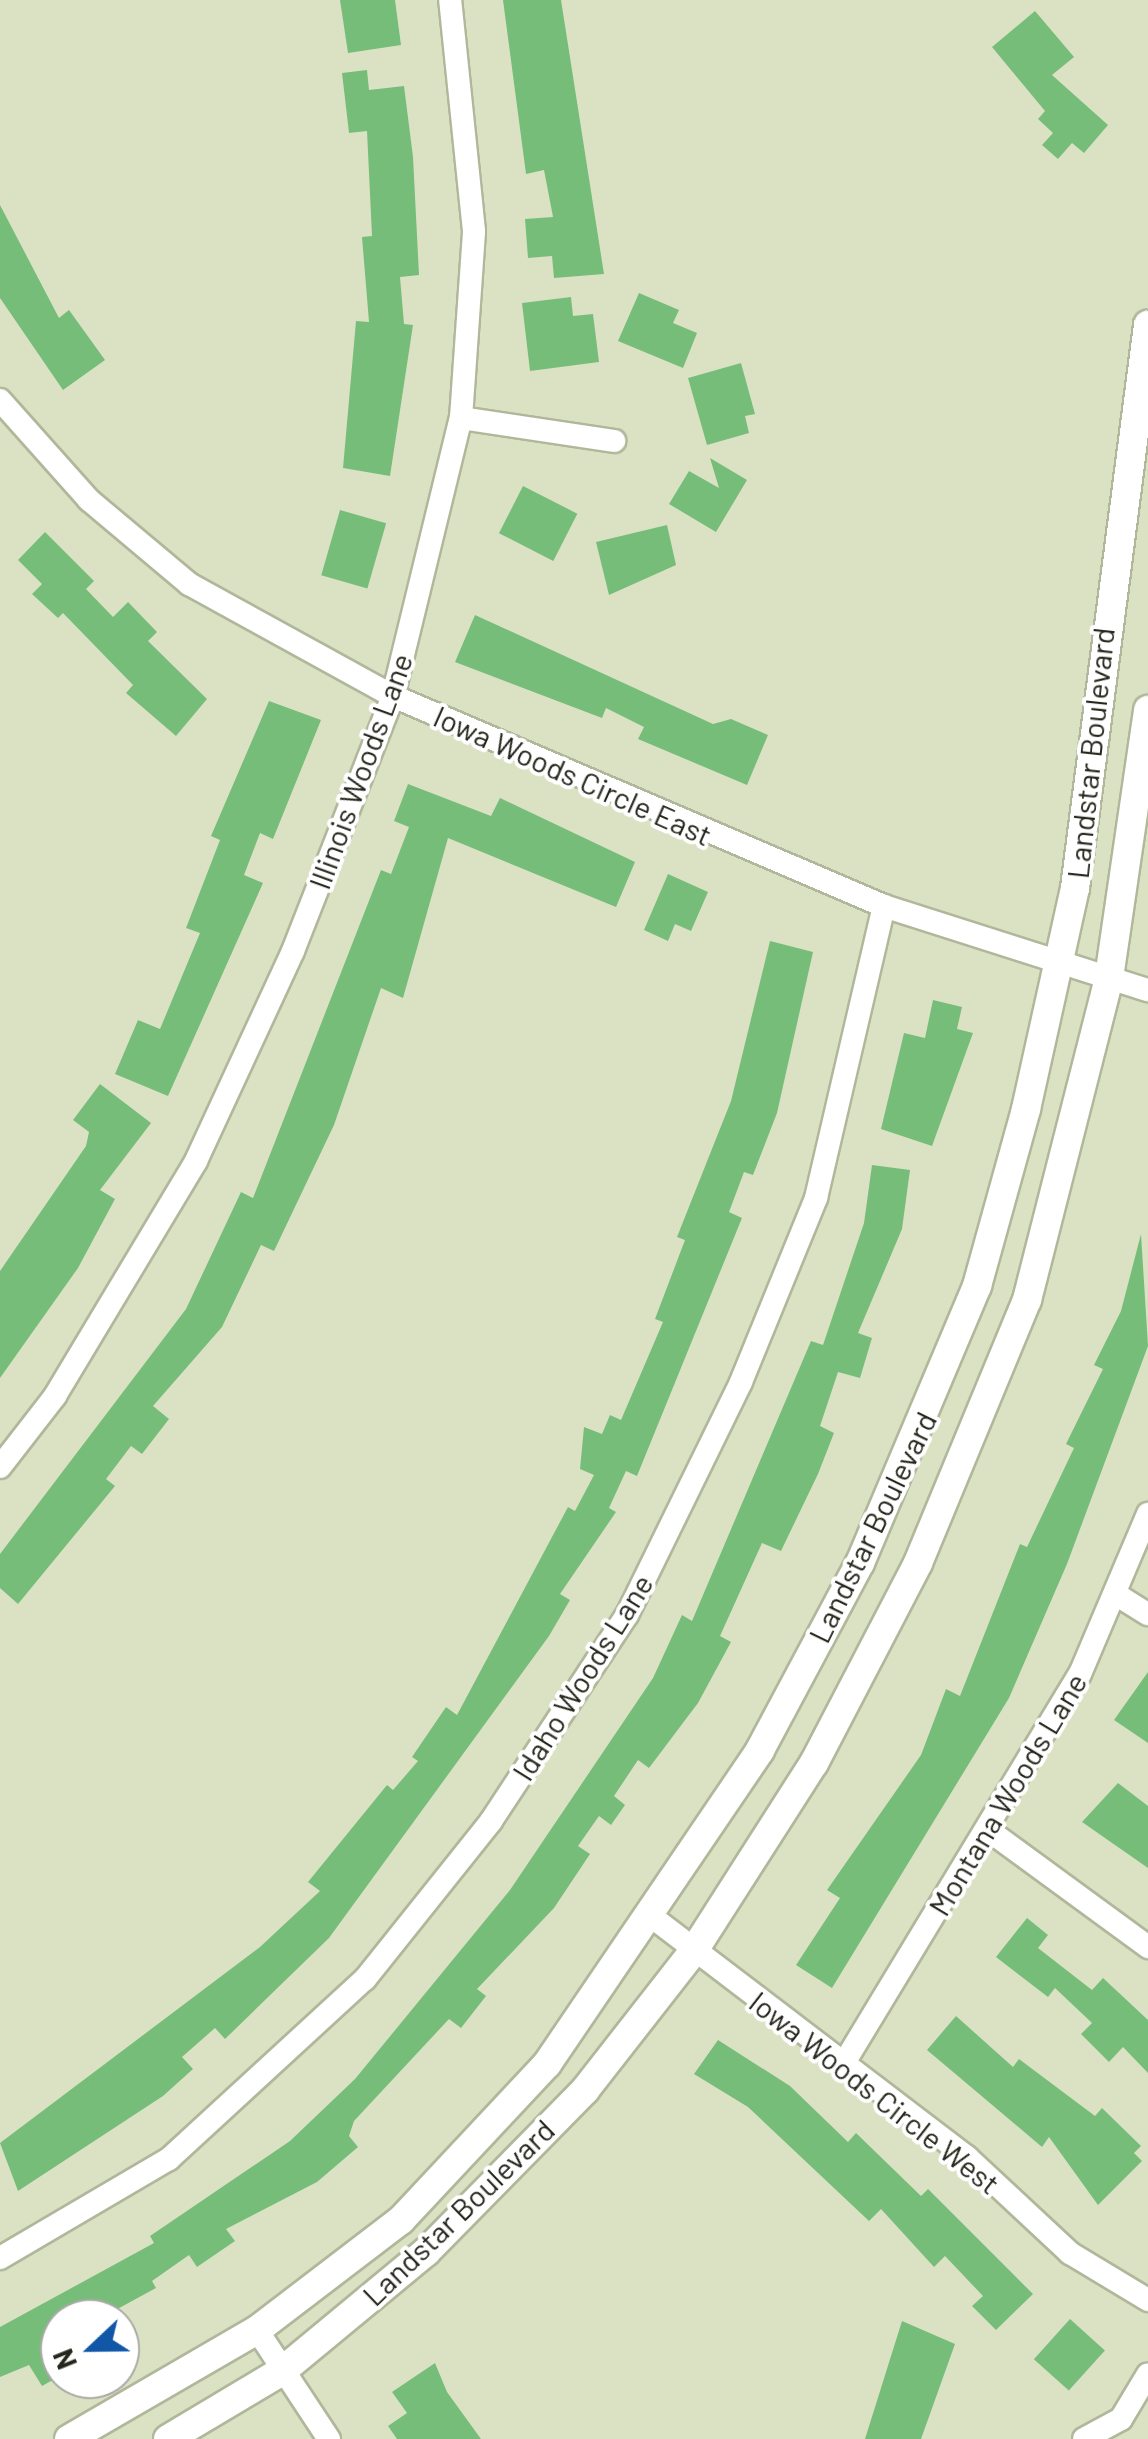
<!DOCTYPE html>
<style>
body{margin:0}
#map{position:relative;width:1148px;height:2439px;overflow:hidden;background:#dbe2c4;font-family:Barlow,sans-serif}
div>[style]{position:absolute}
.building>*{inset:0;background:#77bd7a;transform-origin:0 0}
.roads{filter:drop-shadow(2px 0 #b0b79a) drop-shadow(-2px 0 #b0b79a) drop-shadow(0 2px #b0b79a) drop-shadow(0 -2px #b0b79a)}
.minor>*{height:22px;margin:-11px;padding:0 11px;transform-origin:11px;border-radius:11px;background:#fff}
.tertiary>*{height:28px;margin:-14px;padding:0 14px;transform-origin:14px;border-radius:14px;background:#fff}
span{translate:-50% -50%;white-space:nowrap;text-align:center;line-height:1.15;-webkit-text-stroke:8px #fff;paint-order:stroke}
.street-label{font-size:30px;color:#25271c}
.north{position:absolute;left:40px;top:2299px;width:100px;height:100px;box-sizing:border-box;background:#fff;border:2px solid #a8a9a4;border-radius:50%;rotate:248deg;font-size:28px;font-weight:700;line-height:40px;text-align:center;color:#25271c}
.north::after{content:'';display:block;margin:auto;width:35px;height:45px;background:#1157a7;clip-path:polygon(50% 0,100% 100%,50% 72%,0 100%)}
</style>
<div id="map">
<div class="building">
<i style="clip-path:polygon(340px 0,395px 0,401px 45px,348px 53px)"></i>
<i style="clip-path:polygon(503px 0,561px 0,604px 274px,554px 278px,552px 256px,528px 258px,525px 219px,553px 217px,544px 170px,526px 174px)"></i>
<i style="clip-path:polygon(1035px 11px,1074px 57px,1052px 75px,1108px 125px,1084px 153px,1072px 143px,1058px 159px,1042px 145px,1053px 133px,1038px 119px,1045px 111px,992px 47px)"></i>
<i style="clip-path:polygon(367px 70px,369px 90px,404px 86px,413px 157px,419px 275px,400px 277px,404px 324px,413px 325px,390px 476px,343px 468px,356px 321px,369px 322px,362px 237px,372px 236px,367px 131px,349px 133px,342px 73px)"></i>
<i style="clip-path:polygon(0 205px,59px 318px,69px 310px,105px 360px,63px 390px,0 298px)"></i>
<i style="clip-path:polygon(639px 293px,679px 310px,673px 323px,697px 333px,683px 368px,618px 341px)"></i>
<i style="clip-path:polygon(571px 297px,573px 316px,593px 314px,599px 362px,530px 371px,522px 303px)"></i>
<i style="clip-path:polygon(741px 363px,755px 414px,745px 416px,749px 433px,707px 445px,688px 378px)"></i>
<i style="clip-path:polygon(710px 458px,747px 480px,716px 532px,669px 504px,689px 471px,719px 488px)"></i>
<i style="left:523px;top:486px;width:61px;height:53px;rotate:27deg"></i>
<i style="left:340px;top:510px;width:48px;height:68px;rotate:16deg"></i>
<i style="clip-path:polygon(667px 525px,676px 565px,609px 595px,596px 542px)"></i>
<i style="clip-path:polygon(45px 532px,94px 581px,86px 589px,113px 617px,128px 602px,157px 632px,148px 641px,207px 699px,176px 736px,126px 693px,133px 685px,63px 613px,58px 618px,32px 594px,42px 584px,18px 560px)"></i>
<i style="clip-path:polygon(475px 615px,713px 724px,731px 719px,768px 735px,747px 785px,638px 739px,644px 727px,606px 708px,602px 718px,455px 662px)"></i>
<i style="clip-path:polygon(269px 701px,321px 720px,273px 839px,260px 833px,244px 875px,263px 883px,168px 1096px,115px 1074px,138px 1020px,160px 1029px,200px 933px,186px 928px,220px 840px,211px 836px)"></i>
<i style="clip-path:polygon(408px 784px,491px 816px,500px 798px,635px 862px,616px 907px,448px 838px,403px 998px,381px 988px,334px 1125px,274px 1251px,261px 1245px,222px 1327px,153px 1406px,169px 1419px,142px 1454px,131px 1446px,106px 1479px,115px 1486px,18px 1604px,0 1588px,0 1554px,186px 1309px,241px 1192px,253px 1198px,381px 870px,391px 874px,409px 827px,394px 821px)"></i>
<i style="clip-path:polygon(668px 874px,708px 892px,691px 931px,675px 924px,668px 941px,644px 930px)"></i>
<i style="clip-path:polygon(770px 941px,813px 952px,777px 1113px,753px 1175px,744px 1172px,729px 1212px,742px 1218px,637px 1476px,626px 1471px,609px 1508px,616px 1512px,560px 1594px,570px 1600px,549px 1636px,329px 1938px,225px 2039px,215px 2028px,182px 2057px,193px 2069px,163px 2096px,18px 2191px,0 2143px,260px 1947px,320px 1891px,308px 1882px,387px 1785px,393px 1790px,418px 1761px,412px 1757px,446px 1707px,457px 1715px,568px 1507px,575px 1511px,594px 1475px,580px 1469px,584px 1427px,602px 1434px,610px 1415px,621px 1420px,663px 1322px,655px 1319px,685px 1240px,677px 1237px,731px 1101px)"></i>
<i style="clip-path:polygon(933px 1000px,962px 1007px,957px 1029px,973px 1033px,932px 1146px,881px 1129px,904px 1033px,925px 1038px)"></i>
<i style="clip-path:polygon(100px 1084px,151px 1123px,100px 1190px,115px 1199px,78px 1268px,0 1378px,0 1271px,86px 1146px,89px 1132px,73px 1120px)"></i>
<i style="clip-path:polygon(872px 1165px,910px 1170px,902px 1229px,858px 1333px,872px 1338px,860px 1378px,838px 1372px,820px 1426px,834px 1433px,818px 1474px,781px 1551px,762px 1543px,720px 1636px,731px 1642px,698px 1703px,649px 1768px,638px 1760px,614px 1796px,625px 1805px,611px 1825px,599px 1816px,578px 1846px,590px 1854px,554px 1908px,477px 1989px,486px 1996px,461px 2028px,449px 2019px,354px 2121px,349px 2136px,358px 2147px,317px 2182px,226px 2229px,235px 2241px,197px 2267px,189px 2255px,152px 2281px,156px 2288px,99px 2319px,60px 2319px,60px 2376px,42px 2386px,29px 2365px,0 2377px,0 2327px,154px 2243px,150px 2236px,290px 2141px,355px 2079px,510px 1890px,653px 1678px,682px 1615px,692px 1621px,811px 1341px,823px 1345px,864px 1223px)"></i>
<i style="clip-path:polygon(1141px 1234px,1148px 1346px,1067px 1564px,1009px 1698px,832px 1988px,796px 1965px,840px 1898px,827px 1890px,921px 1755px,946px 1689px,960px 1696px,1020px 1544px,1027px 1547px,1074px 1448px,1066px 1444px,1103px 1369px,1094px 1365px,1121px 1311px)"></i>
<i style="clip-path:polygon(1148px 1672px,1148px 1743px,1114px 1720px)"></i>
<i style="clip-path:polygon(1118px 1783px,1148px 1806px,1148px 1868px,1082px 1822px)"></i>
<i style="clip-path:polygon(1027px 1918px,1048px 1935px,1038px 1948px,1092px 1990px,1103px 1978px,1148px 2020px,1148px 2073px,1123px 2047px,1109px 2062px,1081px 2034px,1092px 2023px,1055px 1988px,1048px 1997px,996px 1957px)"></i>
<i style="clip-path:polygon(956px 2016px,1013px 2067px,1019px 2059px,1095px 2116px,1102px 2108px,1141px 2146px,1134px 2153px,1142px 2161px,1098px 2205px,1049px 2137px,1042px 2147px,927px 2050px)"></i>
<i style="clip-path:polygon(718px 2040px,790px 2086px,848px 2142px,856px 2133px,921px 2196px,928px 2189px,1033px 2294px,996px 2330px,972px 2306px,983px 2296px,945px 2256px,934px 2267px,881px 2209px,869px 2221px,748px 2107px,694px 2074px)"></i>
<i style="left:1070px;top:2319px;width:47px;height:54px;rotate:42deg"></i>
<i style="clip-path:polygon(902px 2321px,955px 2344px,921px 2439px,865px 2439px)"></i>
<i style="clip-path:polygon(435px 2363px,447px 2392px,481px 2439px,397px 2439px,388px 2426px,407px 2413px,392px 2392px)"></i>
</div>
<div class="roads">
<div class="minor">
<i style="left:0;top:400px;width:134px;rotate:48.3deg"></i>
<i style="left:89px;top:500px;width:131px;rotate:40deg"></i>
<i style="left:189px;top:584px;width:233px;rotate:28.8deg"></i>
<i style="left:393px;top:696px;width:534px;rotate:23.16deg"></i>
<i style="left:884px;top:906px;width:277px;rotate:17.7deg"></i>
<i style="left:461px;top:418px;width:155px;rotate:8.5deg"></i>
<i style="left:0;top:1467px;width:90px;rotate:-52.2deg"></i>
<i style="left:55px;top:1396px;width:274px;rotate:-59deg"></i>
<i style="left:196px;top:1161px;width:231px;rotate:-65.2deg"></i>
<i style="left:293px;top:951px;width:274px;rotate:-68.6deg"></i>
<i style="left:393px;top:696px;width:286px;rotate:-76.3deg"></i>
<i style="left:461px;top:418px;width:187px;rotate:-86deg"></i>
<i style="left:474px;top:231px;width:232px;rotate:-95.9deg"></i>
<i style="left:1117px;top:1595px;width:36px;rotate:32deg"></i>
<i style="left:987px;top:1829px;width:200px;rotate:36.2deg"></i>
<i style="left:652px;top:1917px;width:396px;rotate:37.3deg"></i>
<i style="left:967px;top:2157px;width:141px;rotate:43deg"></i>
<i style="left:1070px;top:2253px;width:91px;rotate:31.1deg"></i>
<i style="left:844px;top:2063px;width:455px;rotate:-58.8deg"></i>
<i style="left:1080px;top:1674px;width:174px;rotate:-67deg"></i>
<i style="left:0;top:2258px;width:196px;rotate:-30.4deg"></i>
<i style="left:169px;top:2159px;width:266px;rotate:-42.6deg"></i>
<i style="left:365px;top:1979px;width:202px;rotate:-51.4deg"></i>
<i style="left:491px;top:1821px;width:247px;rotate:-56.6deg"></i>
<i style="left:627px;top:1615px;width:259px;rotate:-63.9deg"></i>
<i style="left:741px;top:1382px;width:199px;rotate:-67.8deg"></i>
<i style="left:816px;top:1198px;width:300px;rotate:-76.9deg"></i>
<i style="left:257px;top:2330px;width:131px;rotate:56.6deg"></i>
<i style="left:1084px;top:2439px;width:42px;rotate:-28.4deg"></i>
<i style="left:1121px;top:2419px;width:52px;rotate:-59deg"></i>
</div>
<div class="tertiary">
<i style="left:69px;top:2439px;width:217px;rotate:-30.1deg"></i>
<i style="left:257px;top:2330px;width:181px;rotate:-37.4deg"></i>
<i style="left:401px;top:2220px;width:214px;rotate:-46.9deg"></i>
<i style="left:547px;top:2064px;width:379px;rotate:-55.8deg"></i>
<i style="left:760px;top:1750px;width:212px;rotate:-61.9deg"></i>
<i style="left:860px;top:1563px;width:301px;rotate:-67.1deg"></i>
<i style="left:977px;top:1286px;width:184px;rotate:-74.5deg"></i>
<i style="left:1026px;top:1109px;width:226px;rotate:-77.5deg"></i>
<i style="left:1075px;top:888px;width:568px;rotate:-82.61deg"></i>
<i style="left:168px;top:2439px;width:133px;rotate:-30.8deg"></i>
<i style="left:282px;top:2371px;width:187px;rotate:-39.6deg"></i>
<i style="left:426px;top:2252px;width:227px;rotate:-45.5deg"></i>
<i style="left:585px;top:2090px;width:175px;rotate:-52deg"></i>
<i style="left:693px;top:1952px;width:224px;rotate:-57.4deg"></i>
<i style="left:814px;top:1763px;width:225px;rotate:-62.5deg"></i>
<i style="left:918px;top:1563px;width:285px;rotate:-67.5deg"></i>
<i style="left:1027px;top:1300px;width:332px;rotate:-75.7deg"></i>
<i style="left:1109px;top:978px;width:271px;rotate:-81.7deg"></i>
</div>
</div>
<div class="street-label">
<span style="left:1090px;top:753px;rotate:-84deg">Landstar Boulevard</span>
<span style="left:360px;top:771px;rotate:-70deg">Illinois Woods Lane</span>
<span style="left:573px;top:775px;rotate:24deg">Iowa Woods Circle East</span>
<span style="left:872px;top:1527px;rotate:-64deg">Landstar Boulevard</span>
<span style="left:582px;top:1677px;rotate:-58deg">Idaho Woods Lane</span>
<span style="left:1007px;top:1794px;rotate:-59deg">Montana Woods Lane</span>
<span style="left:875px;top:2092px;rotate:38deg">Iowa Woods Circle West</span>
<span style="left:458px;top:2212px;rotate:-44deg">Landstar Boulevard</span>
</div>
<div class="north">N</div>
</div>
